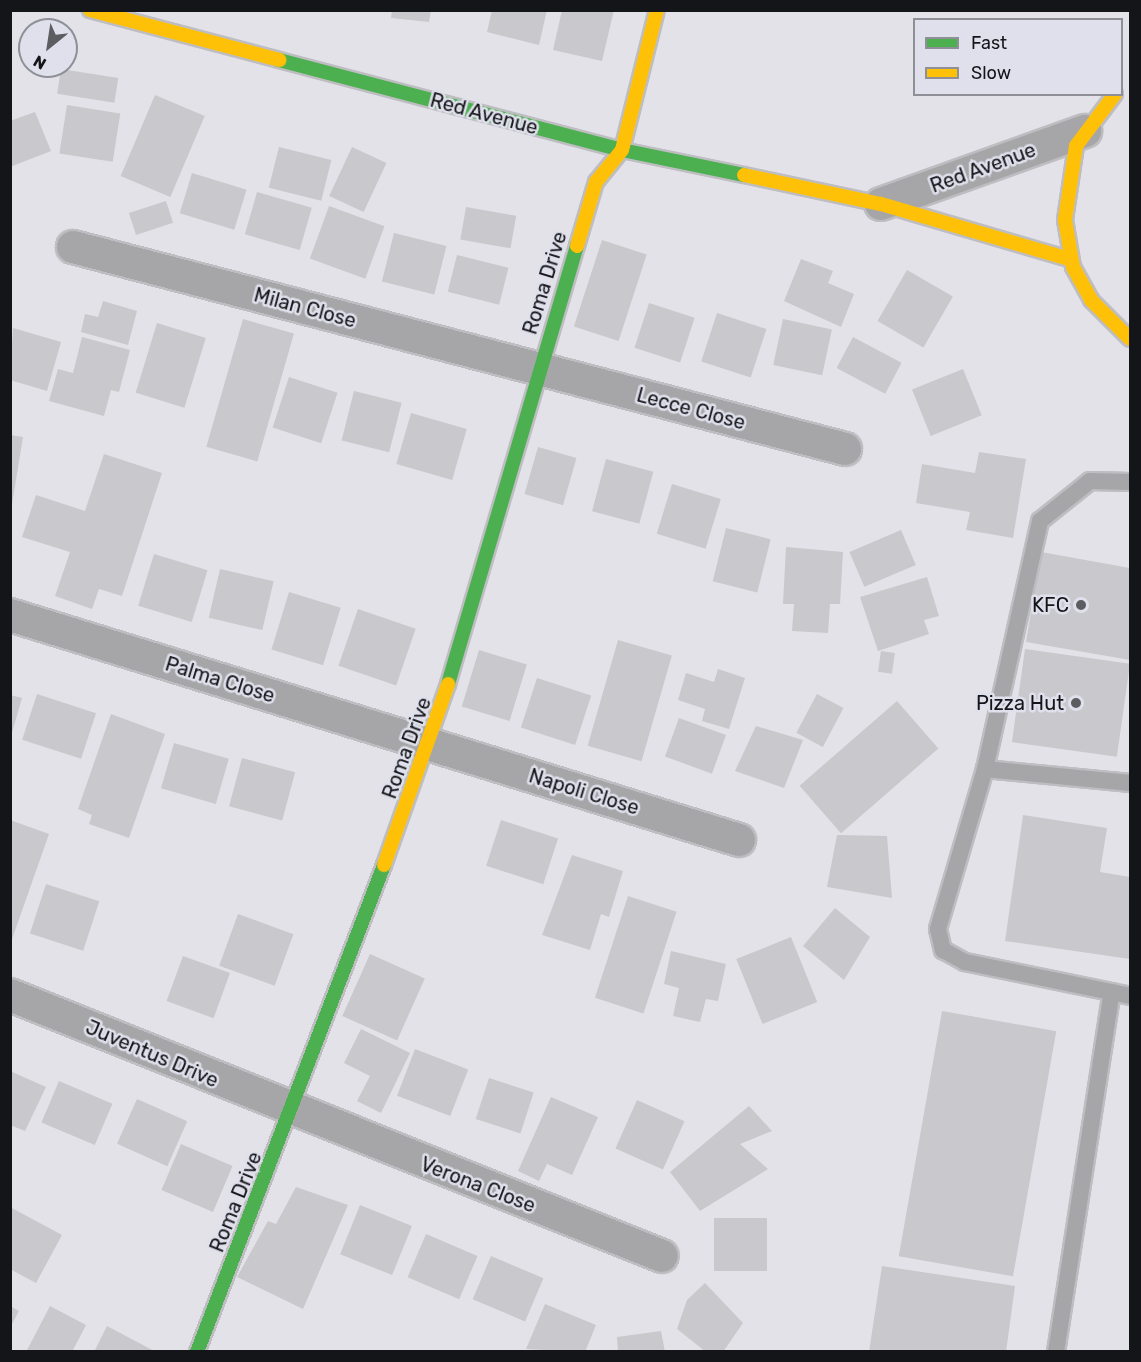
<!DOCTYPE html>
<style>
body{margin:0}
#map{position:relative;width:1141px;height:1362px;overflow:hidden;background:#e2e2e8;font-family:Rubik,sans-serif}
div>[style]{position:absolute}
.building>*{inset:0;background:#c8c8cd;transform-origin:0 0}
.roads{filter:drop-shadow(2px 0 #bebec2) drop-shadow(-2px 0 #bebec2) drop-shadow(0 2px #bebec2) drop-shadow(0 -2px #bebec2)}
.lane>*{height:16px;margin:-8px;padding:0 8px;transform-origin:8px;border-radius:8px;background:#a6a6a8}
.street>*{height:32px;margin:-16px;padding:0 16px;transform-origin:16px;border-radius:16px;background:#a6a6a8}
.fast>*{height:14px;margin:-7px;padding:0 7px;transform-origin:7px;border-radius:7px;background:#4caf50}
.slow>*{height:14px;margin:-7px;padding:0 7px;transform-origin:7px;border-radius:7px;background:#ffc107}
.dots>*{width:16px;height:16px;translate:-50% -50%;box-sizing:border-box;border:3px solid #dfe0eb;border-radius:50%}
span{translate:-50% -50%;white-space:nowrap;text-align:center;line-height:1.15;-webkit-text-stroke:5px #dfe0eb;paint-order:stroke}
.street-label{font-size:20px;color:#141518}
.poi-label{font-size:20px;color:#141518}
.right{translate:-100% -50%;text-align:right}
.frame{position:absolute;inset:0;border:12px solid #141518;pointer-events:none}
.legend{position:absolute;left:913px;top:18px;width:210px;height:78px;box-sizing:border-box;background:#dfe0eb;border:2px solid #8e8f97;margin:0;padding:8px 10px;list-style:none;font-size:18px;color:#141518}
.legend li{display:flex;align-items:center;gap:12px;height:30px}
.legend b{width:30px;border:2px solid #8e8f97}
.north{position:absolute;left:18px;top:18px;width:60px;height:60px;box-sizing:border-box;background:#dfe0eb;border:2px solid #8e8f97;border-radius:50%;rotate:210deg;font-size:16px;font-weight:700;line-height:24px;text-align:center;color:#141518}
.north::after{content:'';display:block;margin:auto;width:21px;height:27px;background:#5c5d61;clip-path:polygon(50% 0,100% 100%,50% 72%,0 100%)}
</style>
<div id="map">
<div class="building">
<i style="clip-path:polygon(392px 10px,431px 10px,429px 22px,391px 18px)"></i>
<i style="clip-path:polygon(492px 10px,547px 10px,539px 45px,487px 32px)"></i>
<i style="clip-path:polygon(562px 10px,614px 10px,602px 61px,553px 50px)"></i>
<i style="left:61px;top:69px;width:58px;height:25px;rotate:9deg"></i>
<i style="left:155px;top:95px;width:54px;height:88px;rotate:23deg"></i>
<i style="left:67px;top:105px;width:54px;height:49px;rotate:9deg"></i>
<i style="clip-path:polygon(35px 112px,51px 151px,10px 167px,10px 121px)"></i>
<i style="left:279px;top:147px;width:54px;height:42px;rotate:14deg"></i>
<i style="left:352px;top:147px;width:38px;height:54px;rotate:25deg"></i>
<i style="left:192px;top:173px;width:57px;height:42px;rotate:17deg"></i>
<i style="left:257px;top:192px;width:57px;height:44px;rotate:16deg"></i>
<i style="left:166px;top:201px;width:23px;height:39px;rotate:72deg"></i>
<i style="left:329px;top:206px;width:59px;height:56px;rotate:20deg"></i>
<i style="left:466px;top:207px;width:51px;height:33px;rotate:10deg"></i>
<i style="left:394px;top:233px;width:54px;height:50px;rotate:14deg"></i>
<i style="left:602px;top:240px;width:47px;height:91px;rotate:18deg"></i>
<i style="left:457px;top:255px;width:53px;height:38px;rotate:14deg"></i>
<i style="clip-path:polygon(801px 259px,833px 271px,828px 283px,854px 294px,841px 327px,784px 301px)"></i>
<i style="left:907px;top:270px;width:53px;height:59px;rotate:30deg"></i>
<i style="clip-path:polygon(103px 301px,137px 311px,128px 345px,81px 332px,85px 314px,98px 317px)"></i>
<i style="left:649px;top:303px;width:48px;height:47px;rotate:18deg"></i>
<i style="left:717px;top:313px;width:52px;height:51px;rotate:18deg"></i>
<i style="left:243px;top:319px;width:53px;height:133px;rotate:16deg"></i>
<i style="left:783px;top:319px;width:50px;height:47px;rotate:12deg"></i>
<i style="left:157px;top:323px;width:51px;height:73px;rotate:17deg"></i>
<i style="clip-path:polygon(13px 328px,61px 342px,47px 391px,10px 380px)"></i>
<i style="clip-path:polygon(82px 337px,130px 350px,119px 392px,111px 390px,104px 416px,49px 401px,58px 369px,73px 373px)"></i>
<i style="left:853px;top:337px;width:55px;height:35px;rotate:28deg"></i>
<i style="left:963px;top:369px;width:50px;height:55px;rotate:68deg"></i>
<i style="left:289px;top:377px;width:51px;height:53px;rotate:18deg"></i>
<i style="left:354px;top:391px;width:49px;height:51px;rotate:14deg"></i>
<i style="left:411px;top:413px;width:58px;height:53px;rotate:16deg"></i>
<i style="clip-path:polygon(10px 435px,23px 437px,12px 504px,10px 504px)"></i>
<i style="left:538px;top:447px;width:40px;height:49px;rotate:16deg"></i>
<i style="clip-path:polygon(979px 452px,1026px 459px,1013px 538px,966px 530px,970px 512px,916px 503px,922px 464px,975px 473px)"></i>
<i style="clip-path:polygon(104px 454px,162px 473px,122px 596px,99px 589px,92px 609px,55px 596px,70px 552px,22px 537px,36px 495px,85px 511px)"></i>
<i style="left:606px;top:459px;width:49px;height:54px;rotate:15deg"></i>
<i style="left:672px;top:484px;width:51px;height:52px;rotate:17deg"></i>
<i style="left:726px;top:528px;width:46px;height:55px;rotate:14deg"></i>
<i style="left:901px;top:530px;width:38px;height:56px;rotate:67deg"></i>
<i style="clip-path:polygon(786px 547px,843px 552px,840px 604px,830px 604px,828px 633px,792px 631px,794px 604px,783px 604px)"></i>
<i style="clip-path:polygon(1041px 552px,1130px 568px,1130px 660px,1026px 642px)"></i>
<i style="left:154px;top:554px;width:56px;height:54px;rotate:17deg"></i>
<i style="left:220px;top:569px;width:55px;height:50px;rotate:13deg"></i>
<i style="clip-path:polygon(927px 577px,939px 616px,924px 620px,929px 634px,878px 651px,860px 597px)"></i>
<i style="left:289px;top:592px;width:54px;height:60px;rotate:17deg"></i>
<i style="left:358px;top:609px;width:61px;height:60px;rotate:19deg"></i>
<i style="left:618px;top:640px;width:56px;height:110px;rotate:16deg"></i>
<i style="left:1025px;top:649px;width:106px;height:94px;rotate:8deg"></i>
<i style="left:479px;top:650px;width:50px;height:59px;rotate:17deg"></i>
<i style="left:881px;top:651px;width:14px;height:21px;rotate:8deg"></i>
<i style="clip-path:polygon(718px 669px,745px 678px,729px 729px,702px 721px,705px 709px,678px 700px,686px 673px,714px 682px)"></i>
<i style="left:537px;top:678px;width:57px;height:52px;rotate:18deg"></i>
<i style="left:37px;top:694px;width:62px;height:48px;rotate:18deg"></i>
<i style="left:817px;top:694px;width:30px;height:44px;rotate:28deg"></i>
<i style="clip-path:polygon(10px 695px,22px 698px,11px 736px,10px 736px)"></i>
<i style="left:897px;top:701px;width:63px;height:129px;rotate:49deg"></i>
<i style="clip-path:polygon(111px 714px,165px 734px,129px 838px,89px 824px,92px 815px,78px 809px)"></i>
<i style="left:679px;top:718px;width:50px;height:41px;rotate:20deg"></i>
<i style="clip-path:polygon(756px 726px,803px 740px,784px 788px,735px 771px)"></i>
<i style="left:174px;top:743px;width:57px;height:47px;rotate:16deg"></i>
<i style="left:242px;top:758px;width:55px;height:50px;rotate:15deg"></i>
<i style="clip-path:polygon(1023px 815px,1107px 828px,1100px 872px,1130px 877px,1130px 959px,1005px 941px)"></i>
<i style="clip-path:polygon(10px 820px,49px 834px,11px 942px,10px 942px)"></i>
<i style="left:501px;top:820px;width:60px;height:48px;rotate:18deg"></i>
<i style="clip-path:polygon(837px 835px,887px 836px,892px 898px,827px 887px)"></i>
<i style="clip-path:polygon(572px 855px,623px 871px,609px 917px,601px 914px,590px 950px,542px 935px)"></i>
<i style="left:46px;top:884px;width:56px;height:52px;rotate:18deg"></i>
<i style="left:628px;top:896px;width:51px;height:107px;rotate:18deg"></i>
<i style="clip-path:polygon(835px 908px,870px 937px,844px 980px,803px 946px)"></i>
<i style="left:238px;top:914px;width:59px;height:55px;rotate:20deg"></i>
<i style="left:791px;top:937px;width:70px;height:59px;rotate:68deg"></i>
<i style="clip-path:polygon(671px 951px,726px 964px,718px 1001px,706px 999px,700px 1022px,673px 1016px,679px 988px,664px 984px)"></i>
<i style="left:370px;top:954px;width:60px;height:68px;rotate:24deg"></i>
<i style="left:183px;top:956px;width:50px;height:48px;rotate:20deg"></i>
<i style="left:942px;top:1011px;width:116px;height:249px;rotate:10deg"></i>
<i style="clip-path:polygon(361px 1029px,410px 1053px,381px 1113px,357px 1101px,370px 1076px,344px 1063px)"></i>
<i style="left:415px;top:1049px;width:57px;height:50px;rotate:21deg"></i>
<i style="clip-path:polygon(10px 1071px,46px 1087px,25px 1131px,10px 1125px)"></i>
<i style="left:489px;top:1078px;width:47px;height:43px;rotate:18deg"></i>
<i style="left:59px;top:1081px;width:58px;height:45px;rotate:23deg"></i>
<i style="clip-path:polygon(551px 1097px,598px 1117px,572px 1175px,547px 1164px,539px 1181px,518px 1171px)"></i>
<i style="left:137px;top:1099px;width:55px;height:49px;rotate:24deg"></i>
<i style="left:637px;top:1100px;width:52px;height:53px;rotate:24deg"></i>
<i style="clip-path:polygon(749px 1106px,772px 1131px,740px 1144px,768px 1169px,700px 1211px,670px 1172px)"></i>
<i style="left:181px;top:1144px;width:56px;height:50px;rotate:23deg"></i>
<i style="clip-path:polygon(296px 1187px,348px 1205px,303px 1309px,237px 1277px,268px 1221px,276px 1224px)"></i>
<i style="left:360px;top:1205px;width:56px;height:53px;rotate:22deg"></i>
<i style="clip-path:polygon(10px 1207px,62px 1235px,36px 1283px,10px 1269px)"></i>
<i style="left:714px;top:1218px;width:53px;height:53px"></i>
<i style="left:426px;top:1234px;width:56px;height:47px;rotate:23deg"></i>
<i style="left:491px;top:1256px;width:57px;height:47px;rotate:23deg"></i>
<i style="clip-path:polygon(882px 1266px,1015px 1286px,1006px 1352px,869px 1352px)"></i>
<i style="clip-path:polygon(705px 1283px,743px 1323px,723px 1352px,706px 1352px,677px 1329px,687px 1300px)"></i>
<i style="clip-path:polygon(545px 1304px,596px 1325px,585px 1352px,526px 1349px)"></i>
<i style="clip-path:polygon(10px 1306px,19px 1311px,10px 1328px)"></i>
<i style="clip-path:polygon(50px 1306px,86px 1325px,72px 1352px,26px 1352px)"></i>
<i style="clip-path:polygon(107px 1326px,156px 1352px,94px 1352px)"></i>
<i style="clip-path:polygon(661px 1331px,665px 1352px,618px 1352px,617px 1337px)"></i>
</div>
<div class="roads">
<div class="lane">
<i style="left:1130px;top:482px;width:40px;rotate:-178.6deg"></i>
<i style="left:1090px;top:481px;width:64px;rotate:141.3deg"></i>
<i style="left:1040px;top:521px;width:254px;rotate:102.5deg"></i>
<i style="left:985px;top:769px;width:167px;rotate:106.4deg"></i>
<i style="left:938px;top:929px;width:22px;rotate:77deg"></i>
<i style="left:943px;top:950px;width:25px;rotate:29deg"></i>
<i style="left:965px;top:962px;width:168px;rotate:11.6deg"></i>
<i style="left:985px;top:769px;width:146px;rotate:5.5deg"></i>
<i style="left:1056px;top:1352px;width:364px;rotate:-81.2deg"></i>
</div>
<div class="street">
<i style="left:881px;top:204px;width:217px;rotate:-19.7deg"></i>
<i style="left:73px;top:247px;width:798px;rotate:14.66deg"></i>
<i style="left:10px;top:615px;width:763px;rotate:17.15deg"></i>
<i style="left:10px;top:995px;width:702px;rotate:21.82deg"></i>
</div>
<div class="fast">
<i style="left:279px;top:60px;width:355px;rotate:14.7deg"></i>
<i style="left:622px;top:150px;width:125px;rotate:11.6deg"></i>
<i style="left:448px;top:684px;width:457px;rotate:-73.6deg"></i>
<i style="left:197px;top:1352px;width:522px;rotate:-68.99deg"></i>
</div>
<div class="slow">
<i style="left:90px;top:10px;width:196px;rotate:14.8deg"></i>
<i style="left:1115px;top:94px;width:65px;rotate:126.9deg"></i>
<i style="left:1076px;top:146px;width:75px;rotate:98.5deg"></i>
<i style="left:1065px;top:220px;width:48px;rotate:80.3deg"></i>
<i style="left:1073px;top:267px;width:38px;rotate:61deg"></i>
<i style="left:1091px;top:300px;width:55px;rotate:45deg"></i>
<i style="left:744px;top:175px;width:140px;rotate:12deg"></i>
<i style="left:881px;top:204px;width:196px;rotate:16.3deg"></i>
<i style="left:577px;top:246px;width:67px;rotate:-73.5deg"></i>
<i style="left:596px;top:182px;width:41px;rotate:-50.9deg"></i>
<i style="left:622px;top:150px;width:144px;rotate:-76deg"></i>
<i style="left:384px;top:865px;width:192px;rotate:-70.5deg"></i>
</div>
</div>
<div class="dots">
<i style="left:1081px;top:605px;background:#5c5d61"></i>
<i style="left:1076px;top:703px;background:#5c5d61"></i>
</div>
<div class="street-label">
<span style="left:484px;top:114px;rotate:15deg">Red Avenue</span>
<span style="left:983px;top:168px;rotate:-20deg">Red Avenue</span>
<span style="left:545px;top:283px;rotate:-73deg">Roma Drive</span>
<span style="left:305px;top:308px;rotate:15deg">Milan Close</span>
<span style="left:691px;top:409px;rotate:15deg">Lecce Close</span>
<span style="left:220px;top:680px;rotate:17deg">Palma Close</span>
<span style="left:407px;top:748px;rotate:-70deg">Roma Drive</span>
<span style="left:584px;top:792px;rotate:17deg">Napoli Close</span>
<span style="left:152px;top:1054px;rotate:23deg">Juventus Drive</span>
<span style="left:478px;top:1185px;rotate:21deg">Verona Close</span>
<span style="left:236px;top:1202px;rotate:-68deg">Roma Drive</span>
</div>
<div class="poi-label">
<span class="right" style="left:1069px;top:605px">KFC</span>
<span class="right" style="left:1064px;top:703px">Pizza Hut</span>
</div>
<div class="frame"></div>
<ul class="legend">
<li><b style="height:8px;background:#4caf50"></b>Fast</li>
<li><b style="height:8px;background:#ffc107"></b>Slow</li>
</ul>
<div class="north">N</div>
</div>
